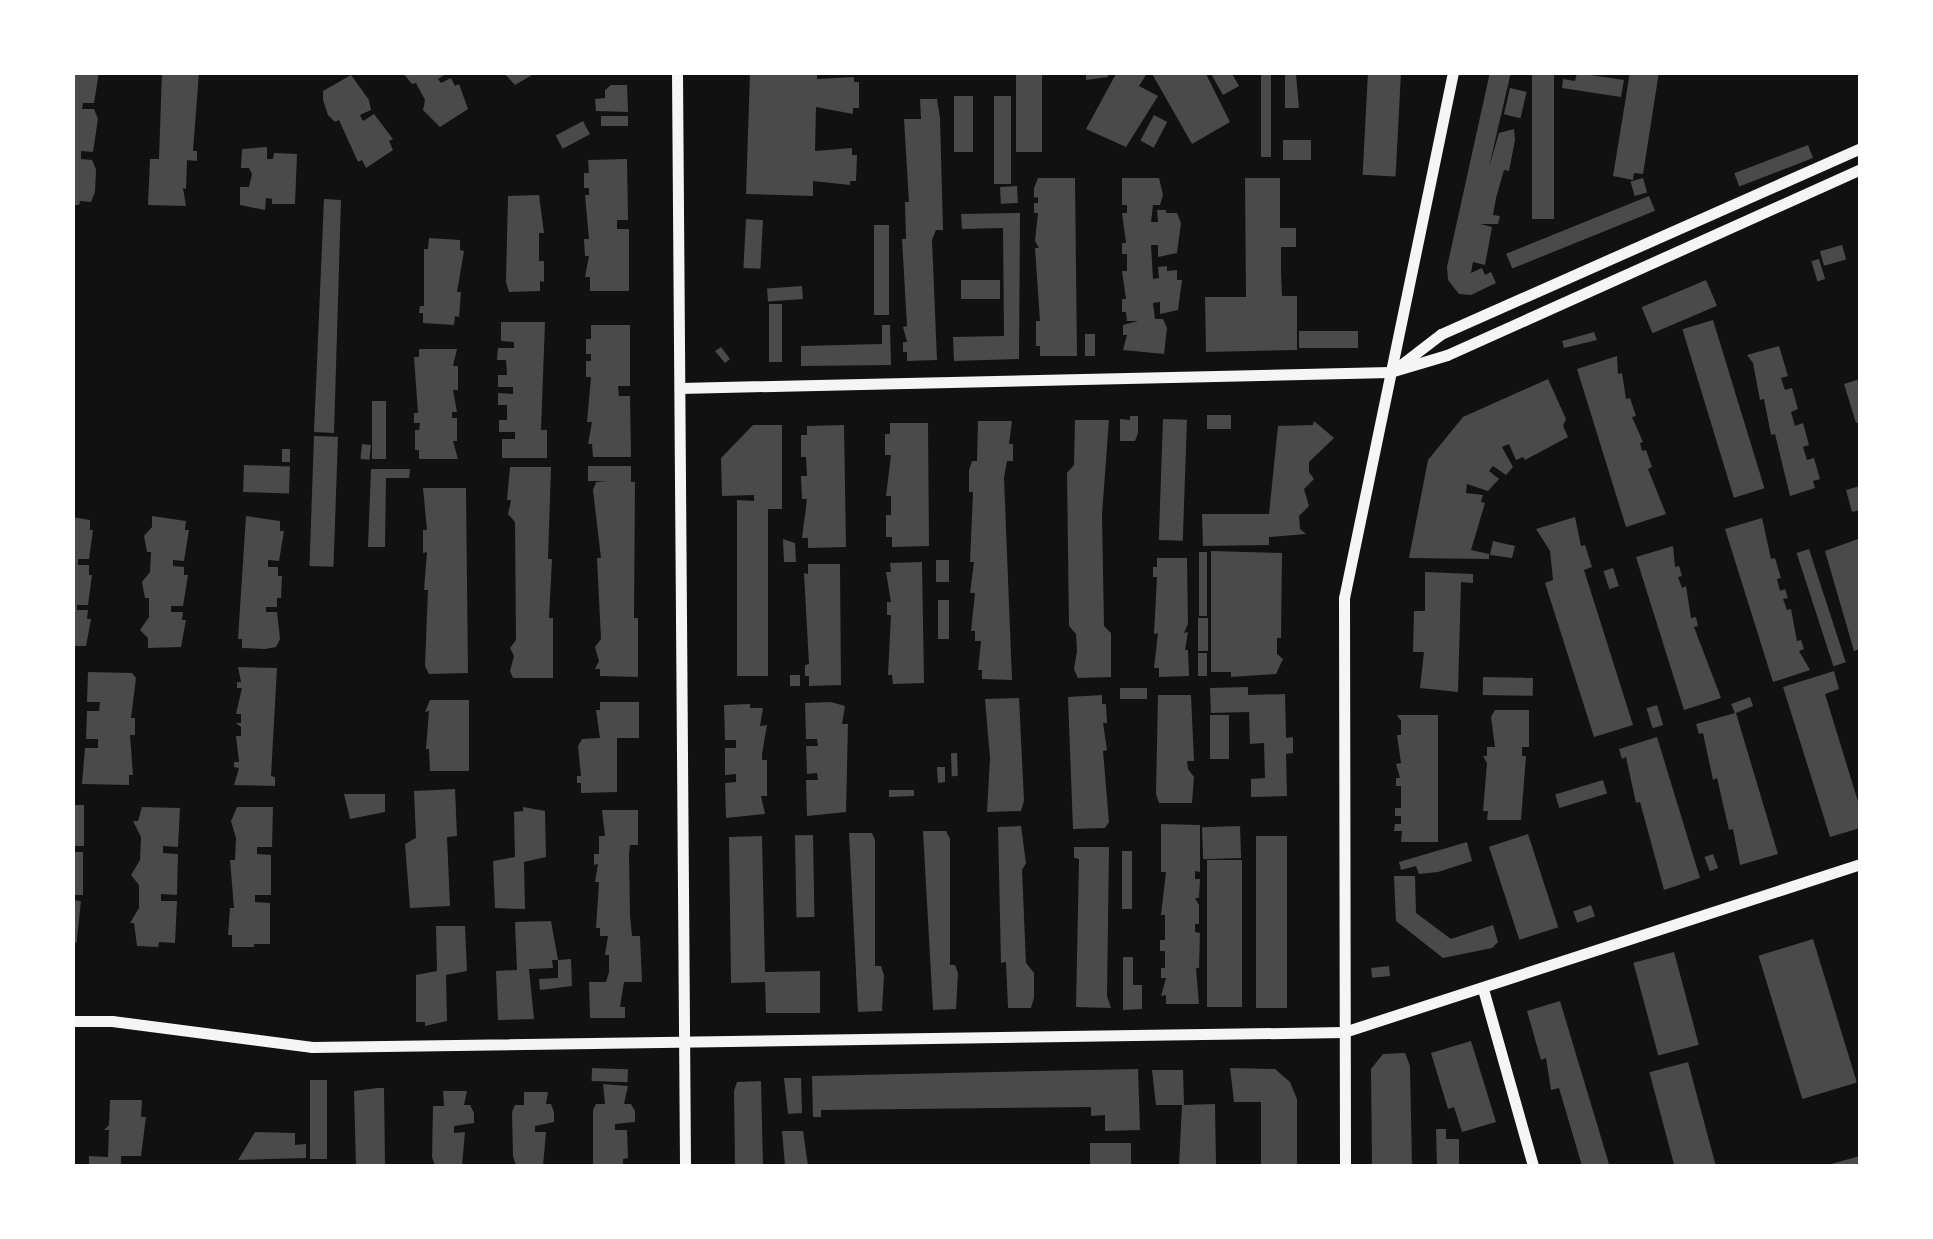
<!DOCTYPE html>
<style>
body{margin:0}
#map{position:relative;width:1933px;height:1239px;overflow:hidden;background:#111;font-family:Manrope,sans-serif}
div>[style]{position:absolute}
.building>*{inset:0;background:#4a4a4a;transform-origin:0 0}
.tertiary>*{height:11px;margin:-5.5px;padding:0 5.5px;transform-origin:5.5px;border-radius:5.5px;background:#f5f5f5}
span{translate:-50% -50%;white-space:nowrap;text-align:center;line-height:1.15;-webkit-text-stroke:10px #fff;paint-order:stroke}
.frame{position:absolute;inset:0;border:75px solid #fff;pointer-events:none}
</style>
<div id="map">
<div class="building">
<i style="clip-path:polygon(72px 72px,99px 72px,94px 103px,83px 103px,82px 109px,94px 109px,98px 119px,93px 152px,81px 151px,81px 159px,92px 160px,96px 169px,95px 192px,91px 202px,80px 201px,79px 205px,72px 205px)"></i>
<i style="clip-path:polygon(162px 72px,199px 72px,193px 151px,197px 151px,197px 161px,187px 160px,186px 189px,183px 188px,186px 206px,148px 205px,150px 159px,159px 159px)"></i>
<i style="clip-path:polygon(402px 72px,449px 72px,438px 79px,441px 83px,451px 78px,455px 86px,459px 84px,468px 109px,440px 127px,423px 110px,425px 100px,416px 83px,412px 84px)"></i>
<i style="clip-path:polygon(503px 72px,537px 72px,515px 85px)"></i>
<i style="clip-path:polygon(750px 72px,817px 72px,817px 79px,854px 77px,854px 82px,859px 82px,859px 108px,853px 108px,853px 114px,816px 107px,815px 151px,852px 148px,852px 155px,857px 155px,856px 181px,850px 181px,850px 185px,813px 181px,813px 196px,746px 194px)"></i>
<i style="left:1016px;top:72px;width:26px;height:80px"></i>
<i style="clip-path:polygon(1086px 72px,1108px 72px,1108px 77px,1086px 80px)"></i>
<i style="clip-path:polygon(1117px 72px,1148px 72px,1139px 86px,1158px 96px,1126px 147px,1086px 129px)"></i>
<i style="clip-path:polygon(1151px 72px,1205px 72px,1230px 122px,1192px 144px)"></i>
<i style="clip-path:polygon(1210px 72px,1231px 72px,1239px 86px,1223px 95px)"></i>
<i style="left:1261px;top:72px;width:10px;height:85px"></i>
<i style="clip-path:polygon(1285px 72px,1296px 75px,1299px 108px,1285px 108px)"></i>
<i style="left:1368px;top:72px;width:33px;height:103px;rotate:3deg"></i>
<i style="clip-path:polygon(1490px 72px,1511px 72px,1489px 167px,1499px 133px,1514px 129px,1515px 140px,1509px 171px,1504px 170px,1496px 198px,1493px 215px,1500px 216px,1498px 224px,1480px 224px,1492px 227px,1485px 265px,1473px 262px,1471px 273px,1482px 268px,1485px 275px,1491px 272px,1496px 283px,1471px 295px,1459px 294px,1448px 280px,1447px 267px)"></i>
<i style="left:1532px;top:72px;width:22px;height:147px"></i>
<i style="clip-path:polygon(1630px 72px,1659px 72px,1643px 174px,1634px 173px,1633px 180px,1613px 176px)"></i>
<i style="clip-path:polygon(1577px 73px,1624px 80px,1621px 97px,1562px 88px,1563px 79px,1575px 81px)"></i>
<i style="clip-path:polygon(351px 75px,369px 100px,371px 110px,360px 115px,363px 121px,374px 114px,393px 139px,389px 141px,393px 150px,366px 168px,362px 160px,358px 162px,339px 120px,335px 122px,328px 115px,323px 100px,323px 91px)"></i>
<i style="clip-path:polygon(611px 85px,627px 85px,628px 112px,596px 111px,595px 99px,605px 98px,605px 90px)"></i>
<i style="left:1510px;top:88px;width:17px;height:27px;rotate:13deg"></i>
<i style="left:954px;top:96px;width:19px;height:56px"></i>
<i style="left:994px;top:96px;width:17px;height:88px"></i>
<i style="clip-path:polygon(920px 99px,937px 99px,940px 118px,943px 230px,936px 230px,932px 240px,937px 360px,907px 361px,907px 352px,903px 352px,903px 342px,907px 342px,903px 327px,907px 326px,902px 239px,906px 239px,905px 202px,909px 202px,904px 119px,921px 119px)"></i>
<i style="left:1154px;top:115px;width:15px;height:29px;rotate:28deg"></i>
<i style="left:601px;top:116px;width:27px;height:10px"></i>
<i style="left:583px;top:121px;width:15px;height:31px;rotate:62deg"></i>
<i style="left:1283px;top:140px;width:28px;height:20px"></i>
<i style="left:1808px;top:145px;width:14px;height:79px;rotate:69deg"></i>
<i style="clip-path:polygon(267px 147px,267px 159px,273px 159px,274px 153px,297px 154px,295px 204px,272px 204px,272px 199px,266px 198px,265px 210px,240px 205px,240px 187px,249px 187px,252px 174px,249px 168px,241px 168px,242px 149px)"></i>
<i style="clip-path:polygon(627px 159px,628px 220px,617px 220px,617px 229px,629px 229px,629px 291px,590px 291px,590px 277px,585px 277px,589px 256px,585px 256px,584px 239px,589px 239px,585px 195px,589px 195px,589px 188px,584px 188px,584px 173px,589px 173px,588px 160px)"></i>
<i style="clip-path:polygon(1038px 178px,1075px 178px,1077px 356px,1040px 356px,1040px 346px,1036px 346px,1036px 321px,1040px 321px,1035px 248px,1039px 248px,1035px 241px,1038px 213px,1034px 213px,1034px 203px,1038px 203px,1038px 197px,1034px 198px,1034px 188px)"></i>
<i style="clip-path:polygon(1122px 178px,1159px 178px,1163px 195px,1160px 205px,1153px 205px,1151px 222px,1158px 222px,1157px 210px,1166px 210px,1166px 213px,1177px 213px,1181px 223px,1177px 253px,1158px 257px,1158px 245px,1151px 245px,1153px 279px,1159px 278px,1158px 267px,1167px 266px,1167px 271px,1177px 270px,1177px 280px,1182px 280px,1178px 310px,1160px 314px,1160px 302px,1153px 303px,1155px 319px,1163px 319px,1167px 328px,1164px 354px,1123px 350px,1127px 335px,1123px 335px,1123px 325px,1138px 321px,1127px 321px,1126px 312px,1122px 312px,1122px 299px,1126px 299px,1122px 271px,1127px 271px,1127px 254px,1122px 254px,1122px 243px,1126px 243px,1122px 213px,1127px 213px,1127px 205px,1122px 205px)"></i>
<i style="clip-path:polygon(1245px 178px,1280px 178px,1280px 228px,1296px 228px,1296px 247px,1281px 247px,1281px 273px,1282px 296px,1297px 296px,1297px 350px,1206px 352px,1205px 297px,1246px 297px)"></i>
<i style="left:1643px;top:178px;width:15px;height:13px;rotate:74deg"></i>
<i style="left:1017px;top:186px;width:17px;height:17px;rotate:87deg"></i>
<i style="clip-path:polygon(539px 195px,544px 233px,539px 233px,539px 261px,544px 261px,544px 282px,540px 281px,540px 291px,509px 292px,506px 282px,508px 196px)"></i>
<i style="left:1649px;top:196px;width:16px;height:154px;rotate:68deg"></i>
<i style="clip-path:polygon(324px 199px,341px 200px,334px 433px,314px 432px)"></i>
<i style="clip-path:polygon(1020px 213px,1019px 359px,954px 361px,953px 337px,1004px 336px,1003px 228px,962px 229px,961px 214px)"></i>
<i style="left:746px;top:219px;width:17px;height:49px;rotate:3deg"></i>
<i style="left:889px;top:225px;width:90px;height:15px;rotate:90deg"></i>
<i style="clip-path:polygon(429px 238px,460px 240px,460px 250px,464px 251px,457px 292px,461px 292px,459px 317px,455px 316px,454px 325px,423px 323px,423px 313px,419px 313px,420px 306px,424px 306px,424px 249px,428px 249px)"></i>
<i style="left:1842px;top:245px;width:15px;height:23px;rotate:74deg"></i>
<i style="left:1819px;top:259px;width:21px;height:8px;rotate:73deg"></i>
<i style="left:961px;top:280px;width:39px;height:19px"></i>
<i style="left:1706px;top:280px;width:28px;height:70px;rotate:67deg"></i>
<i style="left:802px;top:286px;width:13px;height:35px;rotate:86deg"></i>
<i style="left:769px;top:304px;width:13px;height:58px"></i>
<i style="left:1713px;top:320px;width:176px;height:32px;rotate:73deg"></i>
<i style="clip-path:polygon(501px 322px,545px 322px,541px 430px,547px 430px,547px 458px,502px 458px,502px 439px,515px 439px,515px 432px,499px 432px,499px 420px,507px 420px,507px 405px,498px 405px,498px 393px,513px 394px,513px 387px,498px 387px,498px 375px,507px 375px,506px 360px,497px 360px,498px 348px,514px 348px,514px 342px,501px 341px)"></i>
<i style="clip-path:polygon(591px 325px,630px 325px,630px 386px,618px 386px,619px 396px,630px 396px,631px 457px,593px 457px,592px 444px,588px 444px,592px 422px,587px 422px,591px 377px,586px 377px,586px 361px,591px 361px,591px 354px,586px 354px,586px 339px,591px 339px)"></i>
<i style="clip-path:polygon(882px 325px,890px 325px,891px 365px,801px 366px,801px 346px,882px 344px)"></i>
<i style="left:1358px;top:331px;width:17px;height:59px;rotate:90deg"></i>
<i style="clip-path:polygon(1594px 332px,1597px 340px,1564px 348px,1562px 341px)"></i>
<i style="left:1085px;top:334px;width:10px;height:22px"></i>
<i style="clip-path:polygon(1779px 346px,1788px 376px,1781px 378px,1785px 390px,1792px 388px,1798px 409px,1791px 412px,1795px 426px,1803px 423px,1809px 445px,1803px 447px,1807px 460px,1814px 458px,1820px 479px,1813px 481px,1815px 488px,1790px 496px,1775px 434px,1771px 435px,1764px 399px,1760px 400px,1753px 363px,1747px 355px)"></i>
<i style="clip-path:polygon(721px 347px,730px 359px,725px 363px,715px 351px)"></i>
<i style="clip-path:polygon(419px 349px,457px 349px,453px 366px,458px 366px,458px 390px,453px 390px,457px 412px,452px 412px,452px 418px,457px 418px,457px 441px,453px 441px,458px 459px,419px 459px,419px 450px,415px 450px,415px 430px,419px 430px,420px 423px,414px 423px,414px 413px,418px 413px,414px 357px,419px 357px)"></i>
<i style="clip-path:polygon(1617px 356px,1618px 374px,1622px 373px,1626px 399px,1630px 398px,1636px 416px,1632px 417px,1643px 442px,1640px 443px,1642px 451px,1646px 450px,1652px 467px,1648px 469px,1666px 514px,1626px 527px,1577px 369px)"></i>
<i style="clip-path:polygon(1548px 379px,1566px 419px,1563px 426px,1568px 437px,1525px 460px,1523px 457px,1516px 460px,1509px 444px,1502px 447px,1513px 467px,1506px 475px,1493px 466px,1489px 471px,1499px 479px,1488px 491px,1467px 484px,1466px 493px,1483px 495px,1481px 502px,1485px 503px,1471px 550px,1489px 554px,1489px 559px,1409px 558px,1428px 460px,1463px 417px)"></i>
<i style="clip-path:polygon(1860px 379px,1860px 422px,1856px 423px,1844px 384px)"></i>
<i style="left:372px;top:401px;width:14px;height:58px"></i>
<i style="left:1207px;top:415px;width:24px;height:14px"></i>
<i style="clip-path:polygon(1130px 416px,1138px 416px,1138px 433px,1135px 441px,1120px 441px,1120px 419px,1130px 420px)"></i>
<i style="left:1163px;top:419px;width:24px;height:121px;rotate:2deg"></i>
<i style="clip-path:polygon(1075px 420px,1109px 420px,1102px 514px,1104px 626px,1111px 633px,1111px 677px,1078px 678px,1074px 669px,1077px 651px,1076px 634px,1069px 626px,1067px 473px,1074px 465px)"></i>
<i style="clip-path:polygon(978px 421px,1012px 421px,1009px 444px,1013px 444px,1013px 461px,1007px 461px,1004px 478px,1012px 680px,982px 679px,982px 670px,978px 670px,981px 641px,975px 641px,975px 631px,971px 631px,975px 593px,970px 593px,974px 562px,970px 562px,973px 492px,969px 492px,969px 470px,972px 461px,977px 461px)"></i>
<i style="clip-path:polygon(1314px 421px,1334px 438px,1309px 462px,1309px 472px,1314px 479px,1304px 489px,1309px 506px,1299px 516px,1300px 529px,1306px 534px,1269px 537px,1269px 545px,1203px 546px,1202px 514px,1269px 514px,1278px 426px,1313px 425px)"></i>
<i style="clip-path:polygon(890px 423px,928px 423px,929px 546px,892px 547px,892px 537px,886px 537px,886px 515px,891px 515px,891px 496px,886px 496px,891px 455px,885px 455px,885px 434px,890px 434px)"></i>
<i style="clip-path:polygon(753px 425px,782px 425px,782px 509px,768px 509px,768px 676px,737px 676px,737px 500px,754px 501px,754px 495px,722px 496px,721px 458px)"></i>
<i style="clip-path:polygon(844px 425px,846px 547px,808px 548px,808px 538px,802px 538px,807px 499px,802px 499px,801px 476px,807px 476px,806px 457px,801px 457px,801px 435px,807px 435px,807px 426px)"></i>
<i style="left:314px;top:436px;width:24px;height:130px;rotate:2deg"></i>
<i style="left:362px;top:444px;width:9px;height:15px;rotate:6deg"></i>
<i style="left:282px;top:449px;width:8px;height:13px"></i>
<i style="left:244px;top:465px;width:46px;height:27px;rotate:2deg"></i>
<i style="clip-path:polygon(588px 466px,631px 466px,631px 482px,635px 482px,634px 618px,638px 618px,638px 677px,600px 676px,600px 669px,595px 669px,599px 661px,595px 647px,601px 639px,597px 558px,601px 558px,593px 490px,596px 482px,608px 481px,588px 481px)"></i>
<i style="clip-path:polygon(510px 467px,551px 467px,548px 559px,552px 559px,549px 618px,553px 618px,553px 678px,513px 678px,510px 671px,514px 656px,510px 648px,516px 640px,515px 522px,508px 514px,511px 500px,507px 500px)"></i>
<i style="clip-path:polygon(371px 469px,410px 469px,409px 478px,386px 478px,385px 547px,368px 547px)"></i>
<i style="clip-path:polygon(1860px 486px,1860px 510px,1852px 512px,1846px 490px)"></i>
<i style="clip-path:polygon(423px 488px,466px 488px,468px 673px,429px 674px,425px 666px,428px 590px,424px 590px,427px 552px,423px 553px,423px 530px,427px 530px)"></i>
<i style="clip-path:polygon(152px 516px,186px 521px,185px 530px,189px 530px,184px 561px,173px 560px,173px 566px,184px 567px,184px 575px,188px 575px,183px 606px,171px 606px,171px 612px,183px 612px,182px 620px,186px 620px,181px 647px,148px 648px,148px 638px,140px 630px,149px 617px,149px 598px,145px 598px,142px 582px,150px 572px,151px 552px,147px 552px,144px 536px,152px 527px)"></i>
<i style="clip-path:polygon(246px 516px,280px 521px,280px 531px,284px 531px,279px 561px,268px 560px,268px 567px,278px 567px,278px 576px,282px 576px,281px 598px,277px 598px,277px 607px,266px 607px,266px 612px,277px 612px,280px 639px,276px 647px,265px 649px,242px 648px,242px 639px,238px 639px)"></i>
<i style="clip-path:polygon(72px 517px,90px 520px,90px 530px,93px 530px,89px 559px,78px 559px,78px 565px,89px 565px,89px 575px,92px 575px,88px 605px,77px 605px,77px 610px,88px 610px,87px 619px,91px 619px,86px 646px,72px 646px)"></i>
<i style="clip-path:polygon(1575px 517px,1581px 546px,1585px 545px,1592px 567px,1584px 570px,1633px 725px,1594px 737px,1545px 583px,1553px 580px,1550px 551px,1536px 529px)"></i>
<i style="clip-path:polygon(1762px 518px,1771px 559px,1775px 558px,1781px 578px,1777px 579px,1780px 591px,1785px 589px,1788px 598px,1783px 599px,1787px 610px,1791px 609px,1797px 641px,1801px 640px,1804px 649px,1799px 651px,1810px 670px,1773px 682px,1725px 529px)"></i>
<i style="clip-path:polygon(783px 539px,795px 543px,796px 562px,784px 562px)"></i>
<i style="clip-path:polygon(1858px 539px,1860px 649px,1854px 651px,1825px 551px)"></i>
<i style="clip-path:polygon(1493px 541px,1515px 546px,1512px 558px,1490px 555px)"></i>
<i style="clip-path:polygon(1673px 546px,1675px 567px,1679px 566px,1682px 576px,1678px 577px,1682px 588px,1686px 586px,1691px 618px,1696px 617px,1698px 626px,1694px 627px,1721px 698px,1684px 710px,1636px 557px)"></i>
<i style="left:1809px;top:549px;width:119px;height:13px;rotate:72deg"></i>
<i style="clip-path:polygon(1211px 551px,1282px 553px,1281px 638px,1277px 638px,1277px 654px,1283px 659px,1276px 674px,1231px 677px,1231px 672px,1211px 672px)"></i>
<i style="left:1199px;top:552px;width:8px;height:64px"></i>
<i style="clip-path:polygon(1157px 558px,1187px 558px,1188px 624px,1184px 633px,1188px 632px,1185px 650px,1188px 650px,1189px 676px,1159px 677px,1159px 668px,1154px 668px,1158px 633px,1154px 634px,1157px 577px,1153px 577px,1153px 567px,1157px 567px)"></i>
<i style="left:936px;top:560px;width:13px;height:22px"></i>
<i style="clip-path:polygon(922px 562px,924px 683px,893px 684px,892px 675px,888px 675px,891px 615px,887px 615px,887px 602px,891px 602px,886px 572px,891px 572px,890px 563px)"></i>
<i style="clip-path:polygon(808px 564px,840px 564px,841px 685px,809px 686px,809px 676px,805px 676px,805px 665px,809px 664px,804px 573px,808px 574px)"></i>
<i style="left:1613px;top:568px;width:19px;height:10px;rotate:72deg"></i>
<i style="clip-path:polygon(1425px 572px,1473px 574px,1473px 583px,1461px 582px,1458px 692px,1420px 688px,1424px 652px,1413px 652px,1414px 611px,1425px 611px)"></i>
<i style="left:938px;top:600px;width:11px;height:39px"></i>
<i style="left:1198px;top:618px;width:10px;height:33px"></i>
<i style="left:1198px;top:653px;width:9px;height:23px"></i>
<i style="clip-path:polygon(238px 667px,277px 668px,271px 776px,275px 777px,275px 786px,234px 785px,239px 768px,234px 767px,234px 762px,239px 762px,236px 736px,241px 736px,241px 727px,236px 723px,241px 723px,241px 714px,236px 714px,242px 688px,237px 688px,237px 682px,241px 682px)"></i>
<i style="clip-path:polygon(1834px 671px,1839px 689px,1825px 694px,1860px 808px,1860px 828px,1830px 837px,1783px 687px)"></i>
<i style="clip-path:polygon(88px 672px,132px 673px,136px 678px,131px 718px,135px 718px,135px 735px,130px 735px,133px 775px,129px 775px,129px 785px,82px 784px,85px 748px,98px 748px,98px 739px,86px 739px,87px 711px,99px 711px,100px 702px,87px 702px)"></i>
<i style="left:790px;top:675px;width:10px;height:11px"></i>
<i style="left:1483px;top:677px;width:50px;height:18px;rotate:1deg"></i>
<i style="clip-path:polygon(1248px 687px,1248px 695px,1285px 694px,1286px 738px,1293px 737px,1293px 753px,1286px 754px,1287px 796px,1251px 797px,1251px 779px,1265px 778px,1264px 743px,1250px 744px,1249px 712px,1211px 713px,1210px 688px)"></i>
<i style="left:1120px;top:688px;width:27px;height:11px"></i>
<i style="clip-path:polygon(1102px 695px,1102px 704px,1106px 704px,1107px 723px,1103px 723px,1107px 750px,1103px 751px,1109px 822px,1105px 828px,1073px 829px,1068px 697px)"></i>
<i style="clip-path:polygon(1158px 695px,1191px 695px,1194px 761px,1187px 761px,1188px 769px,1194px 777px,1192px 803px,1159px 803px,1156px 794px)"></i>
<i style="clip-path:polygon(1750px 697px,1753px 706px,1736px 713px,1778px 854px,1740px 865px,1733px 829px,1729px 830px,1717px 778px,1713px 780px,1703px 733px,1699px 734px,1696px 724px,1735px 713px,1731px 704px)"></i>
<i style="clip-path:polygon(1019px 698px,1024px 801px,1021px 811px,987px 812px,990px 758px,985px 699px)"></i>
<i style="clip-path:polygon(430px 700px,469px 700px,469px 771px,430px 771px,429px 749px,426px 749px,429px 711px,425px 712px)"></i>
<i style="clip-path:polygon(600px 702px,639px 702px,639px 738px,617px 738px,617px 792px,581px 793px,581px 783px,577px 783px,577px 776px,581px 776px,578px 746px,582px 739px,600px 738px,596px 710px,600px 710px)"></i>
<i style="clip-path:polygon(831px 702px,845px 706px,842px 724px,848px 724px,846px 812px,807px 816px,806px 780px,818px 780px,817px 773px,807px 774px,806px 746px,818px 746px,817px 739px,806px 739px,805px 703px)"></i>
<i style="clip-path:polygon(750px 704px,750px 708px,763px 708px,760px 726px,767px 725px,762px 754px,762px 760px,767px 760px,767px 796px,761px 796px,765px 814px,726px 818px,725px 783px,736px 782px,736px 774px,725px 775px,725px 748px,736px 748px,736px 740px,725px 740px,724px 705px)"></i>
<i style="left:1657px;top:705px;width:21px;height:11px;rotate:73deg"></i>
<i style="clip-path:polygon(1495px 710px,1529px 710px,1529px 747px,1522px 747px,1522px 756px,1526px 756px,1521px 820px,1487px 820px,1488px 811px,1483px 811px,1487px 763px,1483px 756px,1487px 756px,1487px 747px,1495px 747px,1491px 717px)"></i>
<i style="left:1210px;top:715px;width:19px;height:44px"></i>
<i style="clip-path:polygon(1397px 715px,1438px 715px,1438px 842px,1401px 842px,1402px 831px,1394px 831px,1395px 824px,1401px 824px,1401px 816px,1395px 816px,1395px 808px,1401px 808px,1401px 786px,1396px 786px,1396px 778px,1400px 778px,1396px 764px,1401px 763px,1397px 735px,1401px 735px,1401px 721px)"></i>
<i style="clip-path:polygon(1657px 737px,1700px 878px,1664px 890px,1640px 802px,1636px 803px,1626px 757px,1622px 759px,1619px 749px)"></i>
<i style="left:957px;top:753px;width:23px;height:6px;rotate:88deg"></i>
<i style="clip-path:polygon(937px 767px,945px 767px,945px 782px,938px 783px)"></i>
<i style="left:1603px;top:780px;width:14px;height:50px;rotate:73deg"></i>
<i style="clip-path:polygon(455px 789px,457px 836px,447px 837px,450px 906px,410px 908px,405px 844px,416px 838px,414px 791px)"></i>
<i style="clip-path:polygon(889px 790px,914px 790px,914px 796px,889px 797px)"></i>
<i style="clip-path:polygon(344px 794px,385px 794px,385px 812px,350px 819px)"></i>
<i style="left:72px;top:805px;width:12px;height:41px"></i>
<i style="clip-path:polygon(142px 807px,180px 808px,178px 847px,163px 846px,163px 853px,178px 854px,177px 895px,161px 894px,161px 901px,177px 901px,175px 943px,159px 942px,158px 947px,137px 946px,134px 923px,130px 923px,139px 908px,139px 885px,131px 875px,140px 860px,141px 837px,133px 821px,138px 821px)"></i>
<i style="clip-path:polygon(237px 807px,273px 807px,272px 847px,257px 847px,257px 854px,271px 855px,271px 895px,255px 895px,255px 902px,270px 903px,270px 944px,254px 944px,254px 947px,232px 947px,232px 935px,228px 935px,230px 908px,234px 908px,230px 860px,235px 860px,236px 838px,231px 821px)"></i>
<i style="clip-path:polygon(523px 807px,545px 811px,546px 857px,524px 862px,525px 909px,495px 908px,493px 861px,515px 857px,514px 812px,523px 811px)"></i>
<i style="clip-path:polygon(602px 810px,638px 810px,638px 845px,630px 845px,629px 854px,630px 916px,632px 936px,640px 936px,642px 982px,624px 982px,620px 1007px,625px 1007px,625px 1018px,590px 1018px,589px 982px,606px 982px,609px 972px,609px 955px,605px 955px,608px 936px,600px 936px,600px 928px,596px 928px,599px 882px,595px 882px,598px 864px,594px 865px,594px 854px,599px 854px,599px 836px,605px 836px)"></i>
<i style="clip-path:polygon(1161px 824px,1200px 825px,1200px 872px,1195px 871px,1195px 879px,1200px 879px,1199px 898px,1195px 898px,1199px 905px,1199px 924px,1195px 924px,1195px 932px,1200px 933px,1199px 968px,1196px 968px,1199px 1004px,1166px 1004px,1166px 995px,1161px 996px,1166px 978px,1161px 978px,1161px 968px,1165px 968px,1165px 951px,1160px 951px,1160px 940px,1165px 940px,1165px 915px,1161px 915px,1166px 872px,1161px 872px)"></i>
<i style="clip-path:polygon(1021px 826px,1026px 863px,1022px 870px,1026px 963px,1034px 973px,1034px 998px,1031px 1008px,1008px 1008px,1006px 962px,1001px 963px,998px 827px)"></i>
<i style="left:1240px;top:826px;width:32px;height:38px;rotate:88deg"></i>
<i style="clip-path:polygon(923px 831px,946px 831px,950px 839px,950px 965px,955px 965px,958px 973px,956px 1009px,933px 1010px)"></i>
<i style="clip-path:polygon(849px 833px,872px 833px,875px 840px,875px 966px,881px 966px,884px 975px,882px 1011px,858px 1012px)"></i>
<i style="left:1528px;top:834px;width:98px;height:41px;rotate:72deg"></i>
<i style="left:813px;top:835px;width:82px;height:18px;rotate:89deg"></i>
<i style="clip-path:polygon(762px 836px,765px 972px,820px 971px,820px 1013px,766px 1013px,765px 982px,731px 983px,729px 837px)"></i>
<i style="left:1256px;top:836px;width:31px;height:172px"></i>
<i style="clip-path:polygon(1467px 842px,1472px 861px,1438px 872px,1419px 874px,1416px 866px,1401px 870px,1399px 862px)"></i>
<i style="clip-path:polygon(1074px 847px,1109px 847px,1107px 996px,1111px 1008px,1076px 1007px,1079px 859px,1074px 858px)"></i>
<i style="left:1122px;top:851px;width:10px;height:58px"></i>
<i style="left:72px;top:852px;width:11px;height:43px"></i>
<i style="left:1713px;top:854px;width:15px;height:9px;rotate:70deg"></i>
<i style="left:1207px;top:860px;width:35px;height:147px"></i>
<i style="clip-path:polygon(1394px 876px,1415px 876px,1416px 913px,1451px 939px,1493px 925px,1498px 942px,1492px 948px,1443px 958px,1396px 921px)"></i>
<i style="left:72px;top:900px;width:9px;height:42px;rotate:6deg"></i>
<i style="left:1591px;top:905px;width:12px;height:19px;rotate:70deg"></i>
<i style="clip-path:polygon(551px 921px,558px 960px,552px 960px,553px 968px,529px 969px,534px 1019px,498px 1020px,496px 971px,517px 970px,515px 922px)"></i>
<i style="clip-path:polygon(436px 926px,465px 926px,467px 971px,446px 975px,447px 1021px,425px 1026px,425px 1022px,416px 1022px,416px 975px,437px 971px)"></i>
<i style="left:1813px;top:939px;width:150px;height:57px;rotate:73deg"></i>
<i style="left:1674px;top:952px;width:96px;height:42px;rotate:75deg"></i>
<i style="clip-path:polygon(1123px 957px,1133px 957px,1133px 985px,1142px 985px,1142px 1009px,1123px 1010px)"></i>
<i style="clip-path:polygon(571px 959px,572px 986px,540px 990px,539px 979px,558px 978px,558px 960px)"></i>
<i style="left:1389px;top:966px;width:10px;height:18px;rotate:84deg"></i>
<i style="clip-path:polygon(1560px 1001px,1609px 1164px,1601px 1166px,1582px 1166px,1559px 1088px,1551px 1090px,1546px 1058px,1541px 1060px,1527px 1011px)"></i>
<i style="clip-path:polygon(1471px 1041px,1496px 1122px,1462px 1132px,1454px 1107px,1448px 1109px,1431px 1053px)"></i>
<i style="clip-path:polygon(1405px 1053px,1410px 1066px,1412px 1166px,1372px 1166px,1371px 1069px,1383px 1054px)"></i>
<i style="left:1688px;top:1062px;width:107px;height:40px;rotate:75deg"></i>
<i style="left:592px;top:1068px;width:36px;height:13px;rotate:2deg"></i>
<i style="clip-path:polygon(1230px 1068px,1275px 1069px,1290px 1082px,1297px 1099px,1297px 1166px,1261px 1166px,1261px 1102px,1234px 1102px)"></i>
<i style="clip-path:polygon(1138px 1069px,1140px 1130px,1105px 1131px,1105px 1115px,1091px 1116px,1091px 1107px,821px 1110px,821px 1117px,813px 1117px,812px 1076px)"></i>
<i style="clip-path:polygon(1152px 1070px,1183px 1070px,1184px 1105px,1215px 1104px,1216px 1166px,1179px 1165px,1182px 1105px,1156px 1105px)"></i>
<i style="clip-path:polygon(784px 1078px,801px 1078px,802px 1113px,788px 1114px)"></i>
<i style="left:310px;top:1080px;width:17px;height:79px"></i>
<i style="clip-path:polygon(761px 1081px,763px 1166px,735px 1166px,734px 1091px,737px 1082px)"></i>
<i style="clip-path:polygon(603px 1084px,628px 1086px,624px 1104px,631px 1104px,635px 1111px,635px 1122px,615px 1124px,615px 1130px,627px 1130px,628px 1158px,623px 1159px,623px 1166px,593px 1166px,593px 1110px,596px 1104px,605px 1104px)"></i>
<i style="clip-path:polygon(378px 1088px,384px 1088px,385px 1164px,356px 1166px,354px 1091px)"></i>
<i style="clip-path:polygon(443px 1091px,467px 1091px,464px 1105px,470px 1105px,474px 1113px,474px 1123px,454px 1126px,454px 1133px,465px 1132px,462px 1166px,435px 1166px,432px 1157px,433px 1106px,444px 1106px)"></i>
<i style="clip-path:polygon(524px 1092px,548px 1092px,546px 1104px,551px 1104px,554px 1112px,554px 1122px,535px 1126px,535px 1132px,546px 1132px,543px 1166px,516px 1166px,513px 1156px,512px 1112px,515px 1105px,524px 1105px)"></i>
<i style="clip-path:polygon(110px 1100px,142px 1100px,141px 1117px,146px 1117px,141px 1156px,121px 1156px,121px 1166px,89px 1166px,89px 1156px,108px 1157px,109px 1130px,104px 1130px,109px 1125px)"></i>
<i style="clip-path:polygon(1436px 1129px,1446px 1129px,1446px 1139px,1459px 1139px,1459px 1166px,1437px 1166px)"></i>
<i style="clip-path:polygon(782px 1131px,803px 1131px,808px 1166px,785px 1166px)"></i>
<i style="clip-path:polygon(255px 1132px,295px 1133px,295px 1145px,306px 1144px,306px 1158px,238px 1160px)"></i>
<i style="left:1090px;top:1143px;width:41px;height:24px"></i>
<i style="clip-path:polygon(1860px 1156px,1860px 1166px,1827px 1166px,1827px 1165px)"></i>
</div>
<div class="tertiary">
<i style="left:677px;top:72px;width:1094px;rotate:89.58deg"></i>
<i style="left:1398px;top:367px;width:54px;rotate:-37.5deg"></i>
<i style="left:1441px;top:334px;width:458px;rotate:-23.9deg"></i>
<i style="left:680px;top:388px;width:710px;rotate:-1.29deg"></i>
<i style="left:1390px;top:372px;width:59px;rotate:-16.6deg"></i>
<i style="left:1447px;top:355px;width:453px;rotate:-24.2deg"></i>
<i style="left:1483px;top:989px;width:184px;rotate:74.2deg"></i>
<i style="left:72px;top:1021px;width:40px"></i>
<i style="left:112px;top:1021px;width:202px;rotate:7.4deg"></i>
<i style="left:312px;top:1047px;width:1032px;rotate:-0.83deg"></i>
<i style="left:1344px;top:1032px;width:543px;rotate:-18.03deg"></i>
<i style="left:1345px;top:1166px;width:568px;rotate:-90.1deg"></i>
<i style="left:1344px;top:598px;width:537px;rotate:-78.29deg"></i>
</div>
<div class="frame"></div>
</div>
